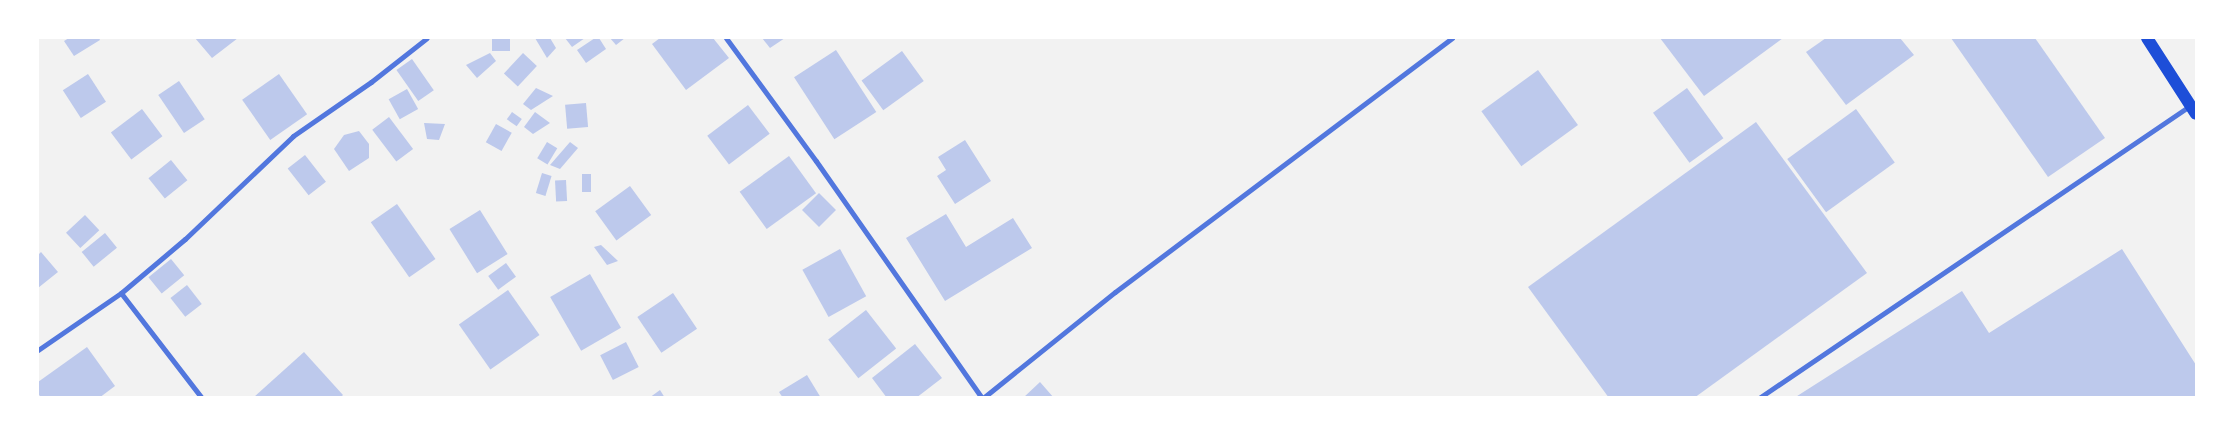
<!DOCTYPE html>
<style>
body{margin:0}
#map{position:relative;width:2234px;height:435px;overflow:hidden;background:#f2f2f2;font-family:"Varela Round",sans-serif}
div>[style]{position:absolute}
.building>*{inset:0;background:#bdc9ec;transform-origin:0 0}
.minor>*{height:5px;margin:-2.5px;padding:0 2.5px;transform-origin:2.5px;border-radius:2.5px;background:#5277de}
.primary>*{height:12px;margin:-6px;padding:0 6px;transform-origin:6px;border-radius:6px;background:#1d4ed8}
span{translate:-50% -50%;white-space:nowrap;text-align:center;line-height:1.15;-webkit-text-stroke:5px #fff;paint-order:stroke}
.frame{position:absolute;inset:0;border:39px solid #fff;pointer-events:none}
</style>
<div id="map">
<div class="building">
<i style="clip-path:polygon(69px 38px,99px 38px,100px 40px,74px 56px,64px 41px)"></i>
<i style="clip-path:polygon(195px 38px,238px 38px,212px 58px)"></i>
<i style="clip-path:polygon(535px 38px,550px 38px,556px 48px,547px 58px)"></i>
<i style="clip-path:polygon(565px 38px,585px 38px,572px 47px)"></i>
<i style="clip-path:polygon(595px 38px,599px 38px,606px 49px,586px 63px,577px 50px)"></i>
<i style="clip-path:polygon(610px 38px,625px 38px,616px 45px)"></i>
<i style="clip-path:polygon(660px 38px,713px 38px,729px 58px,686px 90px,652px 44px)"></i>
<i style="clip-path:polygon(762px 38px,785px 38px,770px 48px)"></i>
<i style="clip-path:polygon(1660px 38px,1783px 38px,1704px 96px)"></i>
<i style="clip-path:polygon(1826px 38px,1900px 38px,1914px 55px,1846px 105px,1806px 52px)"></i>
<i style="clip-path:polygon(1951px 38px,2035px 38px,2105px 138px,2048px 177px)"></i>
<i style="left:510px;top:39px;width:12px;height:18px;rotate:90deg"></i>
<i style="left:836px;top:50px;width:74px;height:50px;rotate:57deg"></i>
<i style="left:902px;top:51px;width:37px;height:50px;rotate:54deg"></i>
<i style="clip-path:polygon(490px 53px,496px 61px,477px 78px,466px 65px)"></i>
<i style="left:523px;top:53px;width:19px;height:28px;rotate:43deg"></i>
<i style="left:412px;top:59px;width:38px;height:19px;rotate:55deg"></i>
<i style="left:1538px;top:70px;width:68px;height:70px;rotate:54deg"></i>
<i style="left:88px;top:74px;width:33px;height:30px;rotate:57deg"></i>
<i style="left:279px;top:74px;width:49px;height:45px;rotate:55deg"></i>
<i style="left:179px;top:81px;width:46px;height:25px;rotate:56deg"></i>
<i style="clip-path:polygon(536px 88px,553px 96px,531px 110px,523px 104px)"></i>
<i style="left:1687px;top:88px;width:62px;height:42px;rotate:54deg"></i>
<i style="left:407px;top:89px;width:23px;height:21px;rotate:61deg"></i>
<i style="left:586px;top:103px;width:24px;height:21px;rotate:85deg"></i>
<i style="left:748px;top:105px;width:36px;height:51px;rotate:53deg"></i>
<i style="left:142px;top:109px;width:34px;height:39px;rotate:53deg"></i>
<i style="left:1856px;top:109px;width:66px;height:85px;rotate:54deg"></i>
<i style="left:512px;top:112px;width:12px;height:9px;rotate:35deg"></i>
<i style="clip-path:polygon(535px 112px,550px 123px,533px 134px,524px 127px)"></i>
<i style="left:389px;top:117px;width:40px;height:21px;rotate:53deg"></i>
<i style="clip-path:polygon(1756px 122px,1867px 273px,1694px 398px,1609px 398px,1528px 287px)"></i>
<i style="clip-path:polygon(424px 123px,445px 124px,439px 140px,427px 139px)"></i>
<i style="left:496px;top:124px;width:18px;height:21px;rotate:29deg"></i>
<i style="clip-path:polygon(359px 131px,369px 144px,369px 158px,349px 171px,334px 149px,344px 135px)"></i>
<i style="clip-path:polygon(965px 140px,991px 181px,955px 204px,937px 176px,946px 170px,938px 157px)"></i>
<i style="left:547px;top:142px;width:12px;height:19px;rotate:31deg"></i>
<i style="clip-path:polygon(570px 142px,578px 148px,560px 169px,550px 165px)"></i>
<i style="left:305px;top:155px;width:34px;height:22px;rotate:52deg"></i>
<i style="left:789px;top:156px;width:46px;height:61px;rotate:54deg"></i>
<i style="left:171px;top:160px;width:26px;height:29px;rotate:51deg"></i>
<i style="left:542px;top:173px;width:10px;height:21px;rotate:17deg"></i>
<i style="left:582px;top:174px;width:9px;height:18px"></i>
<i style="left:566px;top:180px;width:21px;height:11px;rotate:87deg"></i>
<i style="left:630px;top:186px;width:36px;height:43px;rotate:54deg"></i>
<i style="left:819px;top:193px;width:24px;height:24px;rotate:45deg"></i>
<i style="left:397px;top:204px;width:67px;height:32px;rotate:55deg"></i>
<i style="left:480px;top:210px;width:52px;height:36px;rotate:58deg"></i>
<i style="clip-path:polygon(946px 214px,966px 247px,1013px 218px,1032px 248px,945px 301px,906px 238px)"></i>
<i style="left:85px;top:215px;width:21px;height:26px;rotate:47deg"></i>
<i style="left:105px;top:233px;width:19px;height:30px;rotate:51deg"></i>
<i style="clip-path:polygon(601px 245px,618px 261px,607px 265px,594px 247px)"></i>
<i style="left:840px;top:249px;width:54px;height:43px;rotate:61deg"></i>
<i style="clip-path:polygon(2122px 249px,2196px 365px,2196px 398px,1794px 398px,1962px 291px,1989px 333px)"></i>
<i style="clip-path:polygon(41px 252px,58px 272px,38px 288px,38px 255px)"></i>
<i style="left:171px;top:259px;width:21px;height:29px;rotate:51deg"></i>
<i style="left:506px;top:263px;width:17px;height:22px;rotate:54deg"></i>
<i style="left:590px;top:274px;width:62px;height:46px;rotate:60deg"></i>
<i style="left:187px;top:285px;width:24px;height:21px;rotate:52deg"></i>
<i style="left:508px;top:290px;width:55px;height:60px;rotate:55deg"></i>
<i style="left:673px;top:293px;width:43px;height:43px;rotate:56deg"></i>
<i style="left:866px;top:310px;width:49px;height:48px;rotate:52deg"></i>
<i style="left:626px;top:342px;width:28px;height:29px;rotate:63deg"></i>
<i style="clip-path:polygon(915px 344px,942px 378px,916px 398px,887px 398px,872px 378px)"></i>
<i style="clip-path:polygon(87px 347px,115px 386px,99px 398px,41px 398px,38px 393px,38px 382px)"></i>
<i style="clip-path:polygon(304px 352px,343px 395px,340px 398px,253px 398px)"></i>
<i style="clip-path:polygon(807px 375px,821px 398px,783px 398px,779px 392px)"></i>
<i style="clip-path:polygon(1040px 382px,1054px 398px,1023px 398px)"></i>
<i style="clip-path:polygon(660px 390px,665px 398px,649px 398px)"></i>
</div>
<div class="minor">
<i style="left:726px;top:38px;width:152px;rotate:53.8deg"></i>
<i style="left:816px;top:161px;width:289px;rotate:55deg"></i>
<i style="left:121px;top:293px;width:133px;rotate:52.4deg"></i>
<i style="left:38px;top:350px;width:101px;rotate:-34.5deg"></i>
<i style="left:121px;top:293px;width:84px;rotate:-40.2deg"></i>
<i style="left:185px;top:239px;width:149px;rotate:-43.6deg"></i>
<i style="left:293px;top:136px;width:95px;rotate:-34.7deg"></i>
<i style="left:371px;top:82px;width:71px;rotate:-38.2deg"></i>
<i style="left:983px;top:398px;width:169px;rotate:-38.8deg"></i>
<i style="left:1115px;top:292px;width:422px;rotate:-37deg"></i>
<i style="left:1759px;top:398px;width:522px;rotate:-34.15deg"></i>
</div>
<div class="primary">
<i style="left:2147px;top:38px;width:90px;rotate:57.2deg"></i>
</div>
<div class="frame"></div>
</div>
